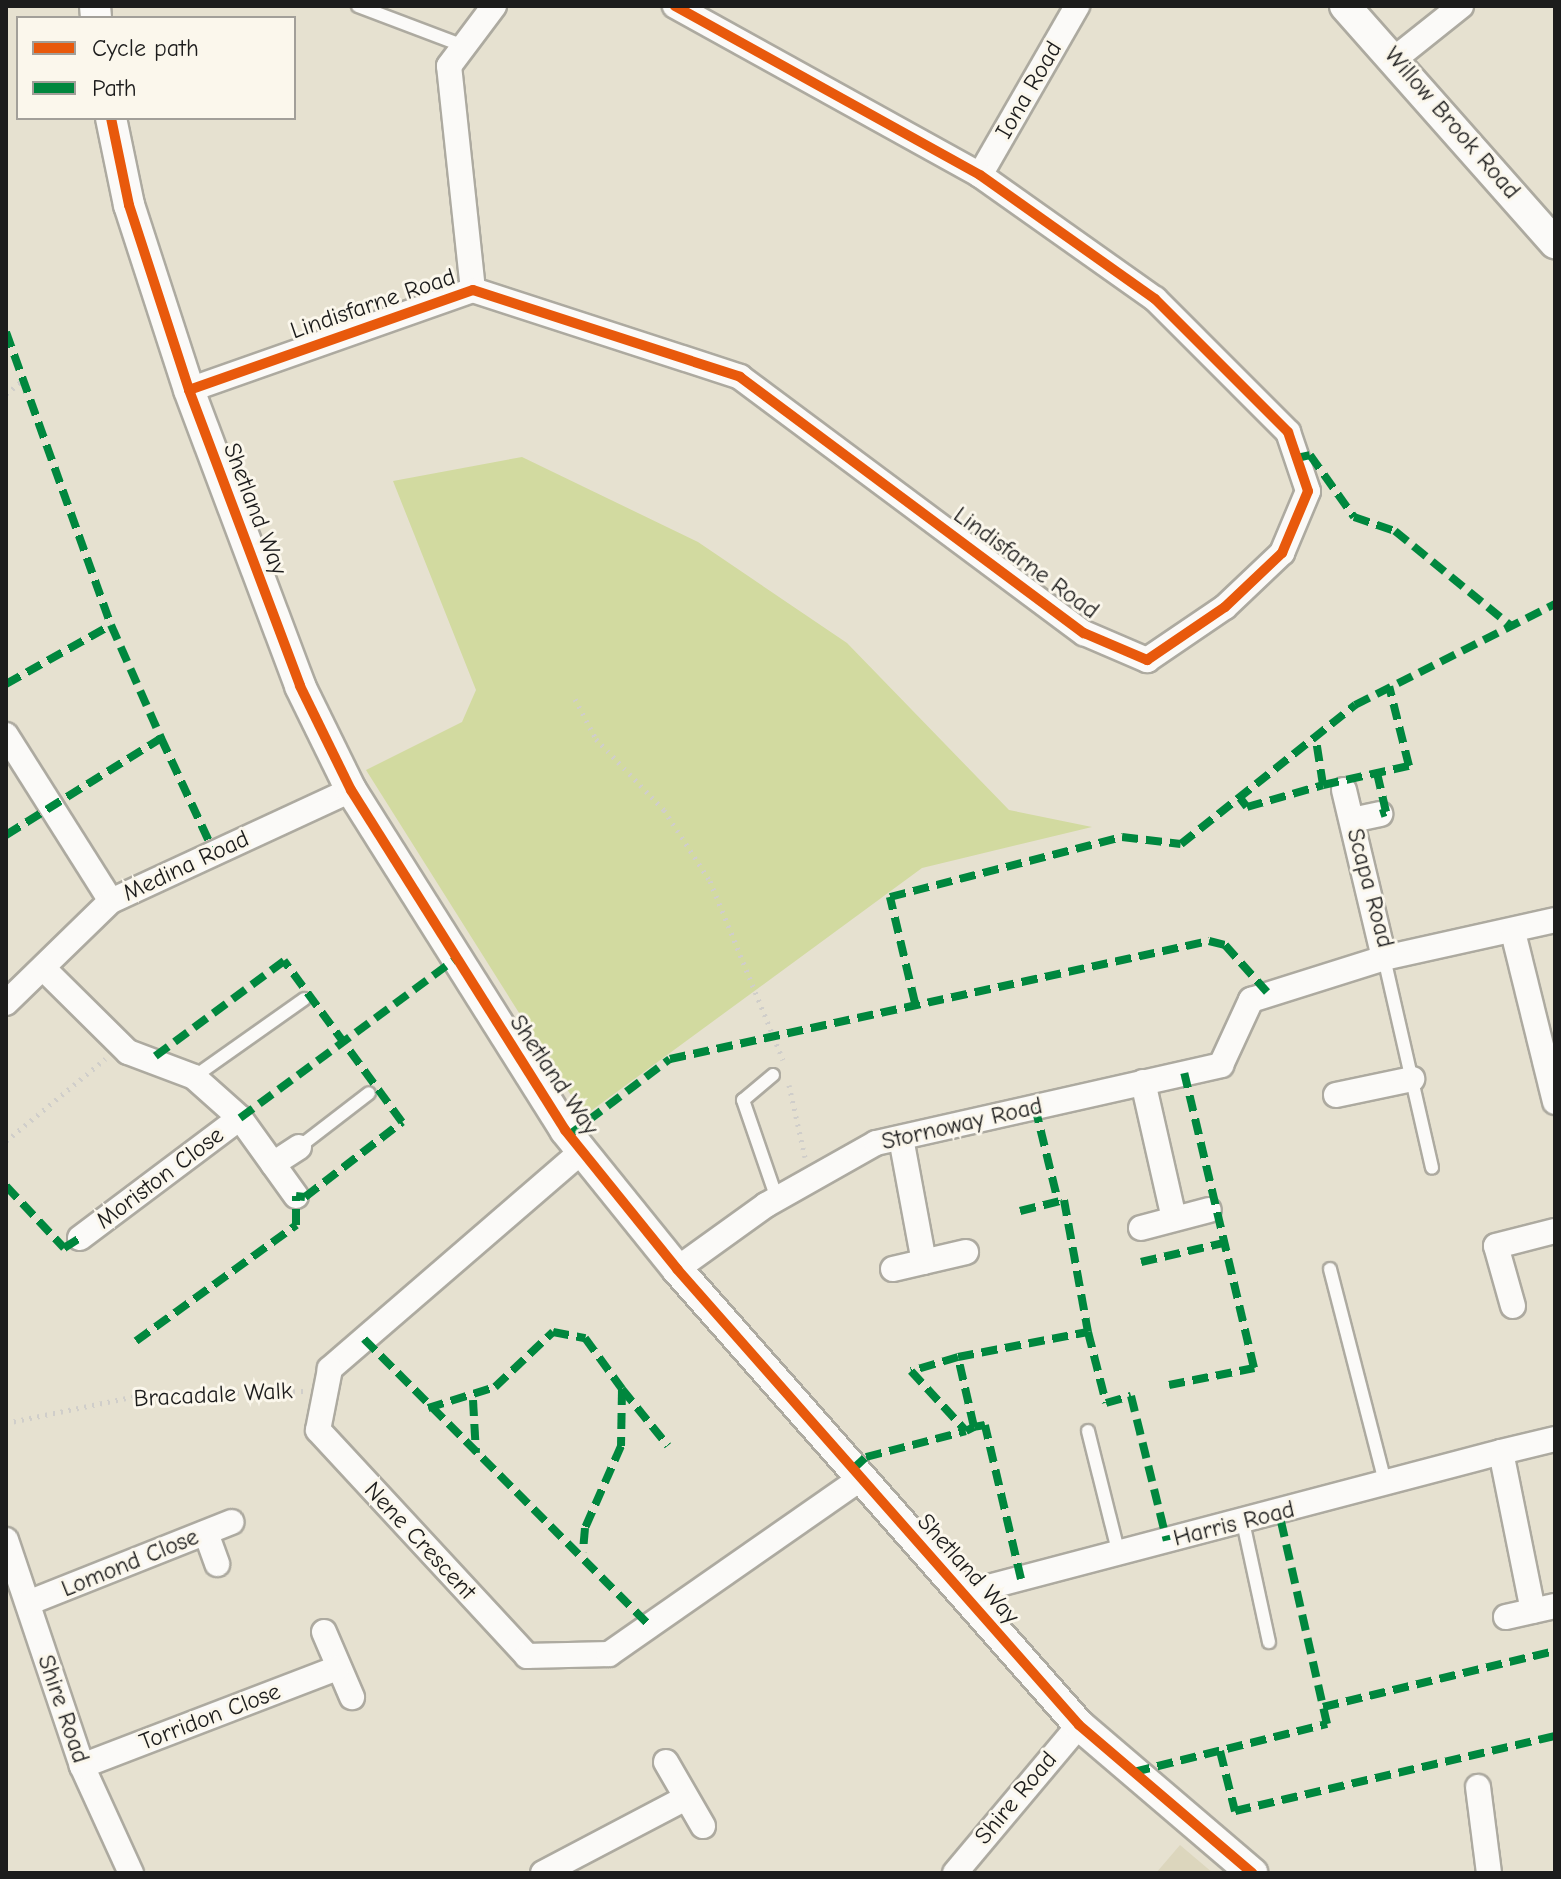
<!DOCTYPE html>
<style>
body{margin:0}
#map{position:relative;width:1561px;height:1879px;overflow:hidden;background:#e6e1d0;font-family:"Comic Neue",sans-serif}
div>[style]{position:absolute}
.built>*{inset:0;background:#dcd6bd}
.green>*{inset:0;background:#d2daa0}
.path>*{height:5px;margin-top:-2.5px;transform-origin:0;background:repeating-linear-gradient(90deg,#d0ceca 0 2px,transparent 0 8px)}
.roads{filter:drop-shadow(2px 0 #adaaa0) drop-shadow(-2px 0 #adaaa0) drop-shadow(0 2px #adaaa0) drop-shadow(0 -2px #adaaa0)}
.service>*{height:12px;margin:-6px;padding:0 6px;transform-origin:6px;border-radius:6px;background:#fbfaf8}
.minor>*{height:24px;margin:-12px;padding:0 12px;transform-origin:12px;border-radius:12px;background:#fbfaf8}
.tertiary>*{height:30px;margin:-15px;padding:0 15px;transform-origin:15px;border-radius:15px;background:#fbfaf8}
.quiet>*{height:8px;margin-top:-4px;transform-origin:0;background:repeating-linear-gradient(90deg,#00873e 0 16px,transparent 0 24px)}
.cycleway>*{height:10px;margin:-5px;padding:0 5px;transform-origin:5px;border-radius:5px;background:#e8590c}
span{translate:-50% -50%;white-space:nowrap;text-align:center;line-height:1.15;-webkit-text-stroke:6px #fbf7ec;paint-order:stroke}
.street-label{font-size:24px;color:#1c1c1c}
.frame{position:absolute;inset:0;border:8px solid #1c1c1c;pointer-events:none}
.legend{position:absolute;left:16px;top:16px;width:280px;height:104px;box-sizing:border-box;background:#fbf7ec;border:2px solid #a29f99;margin:0;padding:10px 14px;list-style:none;font-size:24px;color:#1c1c1c}
.legend li{display:flex;align-items:center;gap:16px;height:40px}
.legend b{width:40px;border:2px solid #a29f99}
</style>
<div id="map">
<div class="built">
<i style="clip-path:polygon(1180px 1845px,1213px 1873px,1156px 1873px)"></i>
</div>
<div class="green">
<i style="clip-path:polygon(522px 457px,698px 542px,847px 643px,1009px 810px,1092px 827px,922px 868px,584px 1116px,366px 770px,462px 722px,476px 690px,393px 481px)"></i>
</div>
<div class="path">
<i style="left:6px;top:394px;width:21px;rotate:-39deg"></i>
<i style="left:575px;top:699px;width:45px;rotate:62.3deg"></i>
<i style="left:596px;top:739px;width:98px;rotate:46.2deg"></i>
<i style="left:664px;top:810px;width:85px;rotate:57.1deg"></i>
<i style="left:710px;top:881px;width:193px;rotate:67.8deg"></i>
<i style="left:789px;top:1085px;width:74px;rotate:77.5deg"></i>
<i style="left:6px;top:1141px;width:129px;rotate:-39.6deg"></i>
<i style="left:6px;top:1423px;width:138px;rotate:-11.7deg"></i>
<i style="left:141px;top:1395px;width:164px;rotate:-1.4deg"></i>
</div>
<div class="roads">
<div class="service">
<i style="left:358px;top:6px;width:113px;rotate:20.7deg"></i>
<i style="left:1384px;top:958px;width:215px;rotate:77.1deg"></i>
<i style="left:773px;top:1075px;width:39px;rotate:140deg"></i>
<i style="left:743px;top:1100px;width:105px;rotate:71deg"></i>
<i style="left:194px;top:1077px;width:135px;rotate:-35.3deg"></i>
<i style="left:299px;top:1147px;width:88px;rotate:-37.6deg"></i>
<i style="left:1330px;top:1269px;width:223px;rotate:75.5deg"></i>
<i style="left:1088px;top:1431px;width:127px;rotate:75.9deg"></i>
<i style="left:1243px;top:1522px;width:123px;rotate:77.8deg"></i>
</div>
<div class="minor">
<i style="left:1397px;top:57px;width:82px;rotate:-38.6deg"></i>
<i style="left:980px;top:175px;width:195px;rotate:-60.1deg"></i>
<i style="left:473px;top:290px;width:225px;rotate:-96.1deg"></i>
<i style="left:449px;top:66px;width:75px;rotate:-53.1deg"></i>
<i style="left:189px;top:390px;width:301px;rotate:-19.4deg"></i>
<i style="left:473px;top:290px;width:281px;rotate:18deg"></i>
<i style="left:740px;top:377px;width:429px;rotate:36.7deg"></i>
<i style="left:1084px;top:633px;width:69px;rotate:23.2deg"></i>
<i style="left:1147px;top:660px;width:94px;rotate:-34.2deg"></i>
<i style="left:1225px;top:607px;width:79px;rotate:-43.5deg"></i>
<i style="left:1282px;top:553px;width:67px;rotate:-67.2deg"></i>
<i style="left:1308px;top:491px;width:62px;rotate:-108.7deg"></i>
<i style="left:1288px;top:432px;width:188px;rotate:-135deg"></i>
<i style="left:1155px;top:299px;width:214px;rotate:-144.7deg"></i>
<i style="left:980px;top:175px;width:349px;rotate:-151deg"></i>
<i style="left:6px;top:735px;width:196px;rotate:57.7deg"></i>
<i style="left:1344px;top:790px;width:173px;rotate:76.6deg"></i>
<i style="left:1384px;top:958px;width:175px;rotate:-12.5deg"></i>
<i style="left:1352px;top:820px;width:29px;rotate:-12deg"></i>
<i style="left:1513px;top:932px;width:175px;rotate:76.1deg"></i>
<i style="left:44px;top:969px;width:118px;rotate:44.7deg"></i>
<i style="left:128px;top:1052px;width:71px;rotate:20.7deg"></i>
<i style="left:194px;top:1077px;width:62px;rotate:41.7deg"></i>
<i style="left:240px;top:1118px;width:96px;rotate:54.3deg"></i>
<i style="left:6px;top:1003px;width:146px;rotate:-44.2deg"></i>
<i style="left:111px;top:901px;width:264px;rotate:-24.8deg"></i>
<i style="left:1143px;top:1082px;width:140px;rotate:77.2deg"></i>
<i style="left:1336px;top:1095px;width:78px;rotate:-11.9deg"></i>
<i style="left:901px;top:1138px;width:126px;rotate:79.5deg"></i>
<i style="left:581px;top:1152px;width:332px;rotate:139.2deg"></i>
<i style="left:330px;top:1369px;width:62px;rotate:101.1deg"></i>
<i style="left:318px;top:1430px;width:308px;rotate:47.2deg"></i>
<i style="left:527px;top:1656px;width:82px;rotate:-1.4deg"></i>
<i style="left:609px;top:1654px;width:306px;rotate:-34.9deg"></i>
<i style="left:273px;top:1164px;width:31px;rotate:-33deg"></i>
<i style="left:1141px;top:1228px;width:70px;rotate:-14.8deg"></i>
<i style="left:80px;top:1238px;width:200px;rotate:-36.9deg"></i>
<i style="left:677px;top:1269px;width:110px;rotate:-35.7deg"></i>
<i style="left:766px;top:1205px;width:126px;rotate:-29.4deg"></i>
<i style="left:876px;top:1143px;width:354px;rotate:-12.7deg"></i>
<i style="left:1221px;top:1065px;width:72px;rotate:-65.2deg"></i>
<i style="left:1251px;top:1000px;width:139px;rotate:-17.5deg"></i>
<i style="left:893px;top:1269px;width:75px;rotate:-13.1deg"></i>
<i style="left:1513px;top:1306px;width:62px;rotate:-105.8deg"></i>
<i style="left:1496px;top:1246px;width:61px;rotate:-14.3deg"></i>
<i style="left:1501px;top:1452px;width:56px;rotate:-13.5deg"></i>
<i style="left:206px;top:1533px;width:33px;rotate:70deg"></i>
<i style="left:6px;top:1540px;width:238px;rotate:71.4deg"></i>
<i style="left:82px;top:1766px;width:118px;rotate:65.4deg"></i>
<i style="left:972px;top:1602px;width:22px;rotate:-43deg"></i>
<i style="left:988px;top:1587px;width:530px;rotate:-14.74deg"></i>
<i style="left:1501px;top:1452px;width:162px;rotate:78.6deg"></i>
<i style="left:28px;top:1603px;width:219px;rotate:-21.7deg"></i>
<i style="left:1506px;top:1617px;width:50px;rotate:-12.7deg"></i>
<i style="left:324px;top:1632px;width:71px;rotate:66.7deg"></i>
<i style="left:666px;top:1762px;width:74px;rotate:60deg"></i>
<i style="left:82px;top:1766px;width:273px;rotate:-21deg"></i>
<i style="left:1478px;top:1787px;width:87px;rotate:82.7deg"></i>
<i style="left:543px;top:1873px;width:161px;rotate:-27.7deg"></i>
<i style="left:955px;top:1873px;width:193px;rotate:-50deg"></i>
</div>
<div class="tertiary">
<i style="left:95px;top:6px;width:12px;rotate:85deg"></i>
<i style="left:1345px;top:6px;width:317px;rotate:48.5deg"></i>
<i style="left:111px;top:118px;width:89px;rotate:78.3deg"></i>
<i style="left:129px;top:205px;width:194px;rotate:72deg"></i>
<i style="left:189px;top:390px;width:316px;rotate:69.4deg"></i>
<i style="left:300px;top:686px;width:116px;rotate:63.9deg"></i>
<i style="left:351px;top:790px;width:402px;rotate:57.8deg"></i>
<i style="left:565px;top:1130px;width:179px;rotate:51.1deg"></i>
<i style="left:677px;top:1269px;width:608px;rotate:48.6deg"></i>
<i style="left:1079px;top:1725px;width:228px;rotate:40.5deg"></i>
</div>
</div>
<div class="quiet">
<i style="left:6px;top:332px;width:311px;rotate:70.3deg"></i>
<i style="left:1297px;top:458px;width:13px;rotate:-13deg"></i>
<i style="left:1310px;top:455px;width:76px;rotate:54.6deg"></i>
<i style="left:1354px;top:517px;width:43px;rotate:18.9deg"></i>
<i style="left:1395px;top:531px;width:149px;rotate:39.3deg"></i>
<i style="left:6px;top:684px;width:120px;rotate:-29.3deg"></i>
<i style="left:111px;top:625px;width:124px;rotate:66.1deg"></i>
<i style="left:1377px;top:773px;width:40px;rotate:77deg"></i>
<i style="left:1386px;top:812px;width:6px;rotate:162deg"></i>
<i style="left:1323px;top:785px;width:88px;rotate:-12.5deg"></i>
<i style="left:1409px;top:766px;width:82px;rotate:-104deg"></i>
<i style="left:1240px;top:798px;width:11px;rotate:52deg"></i>
<i style="left:1247px;top:807px;width:79px;rotate:-16.1deg"></i>
<i style="left:1323px;top:785px;width:46px;rotate:-98.8deg"></i>
<i style="left:6px;top:835px;width:183px;rotate:-32deg"></i>
<i style="left:161px;top:738px;width:126px;rotate:65.1deg"></i>
<i style="left:915px;top:1003px;width:109px;rotate:-103.3deg"></i>
<i style="left:890px;top:897px;width:240px;rotate:-14.5deg"></i>
<i style="left:1122px;top:837px;width:59px;rotate:6.8deg"></i>
<i style="left:1181px;top:844px;width:223px;rotate:-38.6deg"></i>
<i style="left:1355px;top:705px;width:224px;rotate:-26.8deg"></i>
<i style="left:1035px;top:1107px;width:97px;rotate:76.3deg"></i>
<i style="left:240px;top:1118px;width:266px;rotate:-36.4deg"></i>
<i style="left:569px;top:1135px;width:126px;rotate:-37deg"></i>
<i style="left:670px;top:1059px;width:552px;rotate:-12.35deg"></i>
<i style="left:1209px;top:941px;width:16px;rotate:14deg"></i>
<i style="left:1225px;top:945px;width:63px;rotate:48.2deg"></i>
<i style="left:6px;top:1186px;width:85px;rotate:46.9deg"></i>
<i style="left:64px;top:1248px;width:19px;rotate:-32deg"></i>
<i style="left:1020px;top:1211px;width:45px;rotate:-14deg"></i>
<i style="left:1064px;top:1200px;width:134px;rotate:79.7deg"></i>
<i style="left:1141px;top:1262px;width:84px;rotate:-13deg"></i>
<i style="left:364px;top:1339px;width:405px;rotate:45.1deg"></i>
<i style="left:136px;top:1341px;width:198px;rotate:-35.9deg"></i>
<i style="left:296px;top:1225px;width:29px;rotate:-90deg"></i>
<i style="left:296px;top:1196px;width:9px;rotate:6deg"></i>
<i style="left:305px;top:1197px;width:123px;rotate:-37.7deg"></i>
<i style="left:402px;top:1122px;width:200px;rotate:-126.2deg"></i>
<i style="left:284px;top:961px;width:167px;rotate:143.5deg"></i>
<i style="left:958px;top:1357px;width:49px;rotate:163.4deg"></i>
<i style="left:911px;top:1371px;width:81px;rotate:47.5deg"></i>
<i style="left:966px;top:1431px;width:9px;rotate:-27deg"></i>
<i style="left:1169px;top:1385px;width:87px;rotate:-11.3deg"></i>
<i style="left:1254px;top:1368px;width:303px;rotate:-103.3deg"></i>
<i style="left:622px;top:1389px;width:73px;rotate:51.1deg"></i>
<i style="left:473px;top:1400px;width:53px;rotate:86.8deg"></i>
<i style="left:428px;top:1408px;width:70px;rotate:-17.4deg"></i>
<i style="left:495px;top:1387px;width:80px;rotate:-43.5deg"></i>
<i style="left:553px;top:1332px;width:33px;rotate:11deg"></i>
<i style="left:585px;top:1338px;width:63px;rotate:54deg"></i>
<i style="left:622px;top:1389px;width:57px;rotate:91deg"></i>
<i style="left:621px;top:1446px;width:90px;rotate:113.7deg"></i>
<i style="left:585px;top:1528px;width:24px;rotate:95deg"></i>
<i style="left:853px;top:1469px;width:18px;rotate:-43deg"></i>
<i style="left:866px;top:1457px;width:103px;rotate:-14.6deg"></i>
<i style="left:1021px;top:1579px;width:158px;rotate:-103.2deg"></i>
<i style="left:985px;top:1425px;width:11px;rotate:170deg"></i>
<i style="left:974px;top:1427px;width:72px;rotate:-102.9deg"></i>
<i style="left:958px;top:1357px;width:132px;rotate:-10.9deg"></i>
<i style="left:1088px;top:1332px;width:73px;rotate:75.8deg"></i>
<i style="left:1106px;top:1403px;width:26px;rotate:-16deg"></i>
<i style="left:1131px;top:1396px;width:149px;rotate:76.1deg"></i>
<i style="left:1323px;top:1707px;width:239px;rotate:-13.6deg"></i>
<i style="left:1220px;top:1751px;width:62px;rotate:76deg"></i>
<i style="left:1235px;top:1811px;width:329px;rotate:-13.2deg"></i>
<i style="left:1134px;top:1772px;width:199px;rotate:-14deg"></i>
<i style="left:1327px;top:1724px;width:217px;rotate:-102.8deg"></i>
</div>
<div class="cycleway">
<i style="left:111px;top:118px;width:89px;rotate:78.3deg"></i>
<i style="left:129px;top:205px;width:194px;rotate:72deg"></i>
<i style="left:189px;top:390px;width:316px;rotate:69.4deg"></i>
<i style="left:300px;top:686px;width:116px;rotate:63.9deg"></i>
<i style="left:351px;top:790px;width:402px;rotate:57.8deg"></i>
<i style="left:565px;top:1130px;width:179px;rotate:51.1deg"></i>
<i style="left:677px;top:1269px;width:608px;rotate:48.6deg"></i>
<i style="left:1079px;top:1725px;width:228px;rotate:40.5deg"></i>
<i style="left:189px;top:390px;width:301px;rotate:-19.4deg"></i>
<i style="left:473px;top:290px;width:281px;rotate:18deg"></i>
<i style="left:740px;top:377px;width:429px;rotate:36.7deg"></i>
<i style="left:1084px;top:633px;width:69px;rotate:23.2deg"></i>
<i style="left:1147px;top:660px;width:94px;rotate:-34.2deg"></i>
<i style="left:1225px;top:607px;width:79px;rotate:-43.5deg"></i>
<i style="left:1282px;top:553px;width:67px;rotate:-67.2deg"></i>
<i style="left:1308px;top:491px;width:62px;rotate:-108.7deg"></i>
<i style="left:1288px;top:432px;width:188px;rotate:-135deg"></i>
<i style="left:1155px;top:299px;width:214px;rotate:-144.7deg"></i>
<i style="left:980px;top:175px;width:349px;rotate:-151deg"></i>
</div>
<div class="street-label">
<span style="left:1029px;top:90px;rotate:-60deg">Iona Road</span>
<span style="left:1452px;top:123px;rotate:49deg">Willow Brook Road</span>
<span style="left:373px;top:304px;rotate:-19deg">Lindisfarne Road</span>
<span style="left:255px;top:509px;rotate:69deg">Shetland Way</span>
<span style="left:1026px;top:563px;rotate:36deg">Lindisfarne Road</span>
<span style="left:186px;top:866px;rotate:-25deg">Medina Road</span>
<span style="left:1370px;top:888px;rotate:75deg">Scapa Road</span>
<span style="left:554px;top:1075px;rotate:56deg">Shetland Way</span>
<span style="left:962px;top:1124px;rotate:-13deg">Stornoway Road</span>
<span style="left:160px;top:1178px;rotate:-37deg">Moriston Close</span>
<span style="left:213px;top:1395px;rotate:-3deg">Bracadale Walk</span>
<span style="left:1234px;top:1524px;rotate:-14deg">Harris Road</span>
<span style="left:420px;top:1541px;rotate:47deg">Nene Crescent</span>
<span style="left:130px;top:1563px;rotate:-22deg">Lomond Close</span>
<span style="left:968px;top:1569px;rotate:48deg">Shetland Way</span>
<span style="left:63px;top:1709px;rotate:71deg">Shire Road</span>
<span style="left:210px;top:1717px;rotate:-21deg">Torridon Close</span>
<span style="left:1016px;top:1798px;rotate:-50deg">Shire Road</span>
</div>
<div class="frame"></div>
<ul class="legend">
<li><b style="height:10px;background:#e8590c"></b>Cycle path</li>
<li><b style="height:10px;background:#00873e"></b>Path</li>
</ul>
</div>
